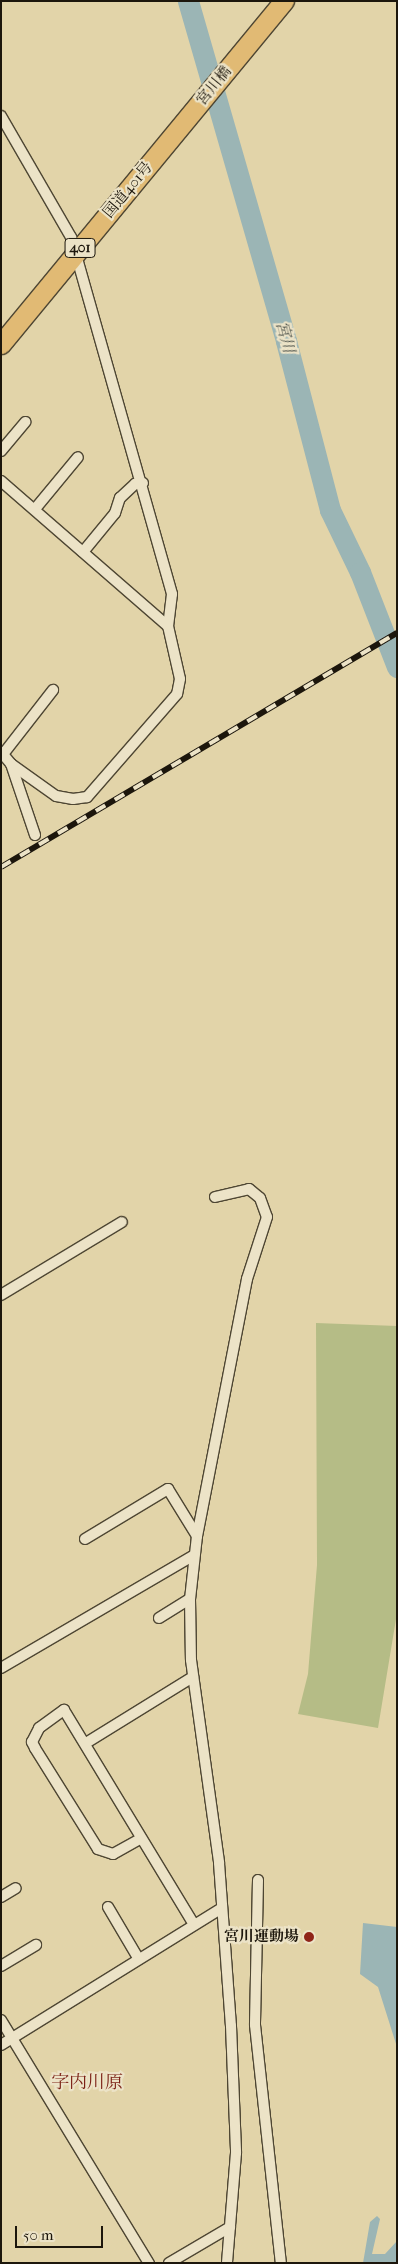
<!DOCTYPE html>
<meta charset="utf-8">
<style>
body{margin:0}
#map{position:relative;width:398px;height:2264px;overflow:hidden;background:#e2d4a9;font-family:"IM FELL French Canon","Noto Serif JP",serif}
div>[style]{position:absolute}
.green>*{inset:0;background:#b5bc86}
.water>*{inset:0;background:#9bb5b5}
.river>*{height:21px;margin:-10.5px;padding:0 10.5px;transform-origin:10.5px;border-radius:10.5px;background:#9bb5b5}
.roads{filter:drop-shadow(1px 0 #4e4633) drop-shadow(-1px 0 #4e4633) drop-shadow(0 1px #4e4633) drop-shadow(0 -1px #4e4633)}
.street>*{height:10px;margin:-5px;padding:0 5px;transform-origin:5px;border-radius:5px;background:#ece3c7}
.highway>*{height:19px;margin:-9.5px;padding:0 9.5px;transform-origin:9.5px;border-radius:9.5px;background:#e1ba74}
.rail>*{height:5.5px;margin-top:-2.75px;transform-origin:0;background:repeating-linear-gradient(90deg,#ece3c7 0 11px,#1c160c 0 22px);box-sizing:border-box;border-block:1px solid #1c160c}
.dots>*{width:14px;height:14px;translate:-50% -50%;box-sizing:border-box;border:2px solid #ece3c7;border-radius:50%}
span{translate:-50% -50%;white-space:nowrap;text-align:center;line-height:1.15;-webkit-text-stroke:4.5px #ece3c7;paint-order:stroke}
.shield-label span{padding:1px 4px;background:#ece3c7;border:1px solid;border-radius:4px;-webkit-text-stroke-width:0}
.shield-label{font-size:14px;color:#1c160c;font-weight:700}
.street-label{font-size:15px;color:#1c160c}
.poi-label{font-size:15px;color:#1c160c;font-weight:700}
.right{translate:-100% -50%;text-align:right}
.water-label{font-size:16px;color:#484e47;font-style:italic}
.quarter-label{font-size:18px;color:#7a1f14}
.frame{position:absolute;inset:0;border:2px solid #1c160c;pointer-events:none}
.scale{position:absolute;left:15px;top:2226px;width:88px;height:22px;box-sizing:border-box;border:2px solid #1c160c;border-top:0;padding-left:6px;font-size:15px;line-height:18px;white-space:nowrap;color:#1c160c;-webkit-text-stroke:4px #ece3c7;paint-order:stroke}
</style>
<div id="map">
<div class="green">
<i style="clip-path:polygon(316px 1323px,397px 1326px,397px 1613px,378px 1728px,298px 1714px,308px 1674px,317px 1565px)"></i>
</div>
<div class="water">
<i style="clip-path:polygon(363px 1923px,397px 1927px,397px 2047px,378px 1987px,360px 1974px)"></i>
<i style="clip-path:polygon(377px 2216px,380px 2219px,372px 2254px,385px 2254px,397px 2241px,397px 2263px,363px 2263px,370px 2222px)"></i>
</div>
<div class="river">
<i style="left:188px;top:1px;width:354px;rotate:73.9deg"></i>
<i style="left:286px;top:341px;width:175px;rotate:75.4deg"></i>
<i style="left:330px;top:510px;width:69px;rotate:64.2deg"></i>
<i style="left:360px;top:572px;width:102px;rotate:68.7deg"></i>
</div>
<div class="roads">
<div class="street">
<i style="left:1px;top:116px;width:140px;rotate:60deg"></i>
<i style="left:71px;top:237px;width:371px;rotate:74.2deg"></i>
<i style="left:172px;top:594px;width:32px;rotate:97deg"></i>
<i style="left:1px;top:451px;width:38px;rotate:-50deg"></i>
<i style="left:1px;top:481px;width:221px;rotate:41deg"></i>
<i style="left:168px;top:626px;width:54px;rotate:77.2deg"></i>
<i style="left:180px;top:679px;width:15px;rotate:101deg"></i>
<i style="left:177px;top:694px;width:137px;rotate:131.1deg"></i>
<i style="left:87px;top:797px;width:14px;rotate:172deg"></i>
<i style="left:73px;top:799px;width:17px;rotate:-170deg"></i>
<i style="left:56px;top:796px;width:55px;rotate:-144.6deg"></i>
<i style="left:35px;top:509px;width:67px;rotate:-50.4deg"></i>
<i style="left:83px;top:552px;width:50px;rotate:-50.6deg"></i>
<i style="left:115px;top:513px;width:16px;rotate:-72deg"></i>
<i style="left:120px;top:498px;width:21px;rotate:-43deg"></i>
<i style="left:135px;top:484px;width:8px;rotate:-7deg"></i>
<i style="left:1px;top:752px;width:16px;rotate:50deg"></i>
<i style="left:11px;top:764px;width:75px;rotate:71.3deg"></i>
<i style="left:4px;top:753px;width:80px;rotate:-52.1deg"></i>
<i style="left:215px;top:1197px;width:35px;rotate:-13deg"></i>
<i style="left:249px;top:1189px;width:14px;rotate:39deg"></i>
<i style="left:260px;top:1198px;width:20px;rotate:70deg"></i>
<i style="left:267px;top:1217px;width:65px;rotate:107.9deg"></i>
<i style="left:247px;top:1279px;width:262px;rotate:101deg"></i>
<i style="left:197px;top:1536px;width:63px;rotate:96.3deg"></i>
<i style="left:190px;top:1599px;width:61px;rotate:89.1deg"></i>
<i style="left:191px;top:1660px;width:205px;rotate:82.1deg"></i>
<i style="left:219px;top:1863px;width:163px;rotate:85.8deg"></i>
<i style="left:231px;top:2026px;width:127px;rotate:87.7deg"></i>
<i style="left:236px;top:2153px;width:110px;rotate:94.7deg"></i>
<i style="left:1px;top:1295px;width:141px;rotate:-31.1deg"></i>
<i style="left:85px;top:1539px;width:97px;rotate:-31.1deg"></i>
<i style="left:168px;top:1489px;width:55px;rotate:58.3deg"></i>
<i style="left:159px;top:1618px;width:36px;rotate:-32deg"></i>
<i style="left:1px;top:1668px;width:224px;rotate:-30.3deg"></i>
<i style="left:86px;top:1743px;width:126px;rotate:-31.7deg"></i>
<i style="left:140px;top:1839px;width:31px;rotate:151deg"></i>
<i style="left:113px;top:1854px;width:16px;rotate:-162deg"></i>
<i style="left:98px;top:1849px;width:119px;rotate:-122deg"></i>
<i style="left:35px;top:1748px;width:7px;rotate:-117deg"></i>
<i style="left:32px;top:1742px;width:16px;rotate:-63deg"></i>
<i style="left:39px;top:1728px;width:31px;rotate:-36deg"></i>
<i style="left:64px;top:1710px;width:251px;rotate:58.8deg"></i>
<i style="left:258px;top:1880px;width:145px;rotate:91.2deg"></i>
<i style="left:255px;top:2025px;width:239px;rotate:83.8deg"></i>
<i style="left:1px;top:1897px;width:17px;rotate:-31deg"></i>
<i style="left:108px;top:1907px;width:59px;rotate:59.5deg"></i>
<i style="left:1px;top:1966px;width:41px;rotate:-31deg"></i>
<i style="left:1px;top:2020px;width:285px;rotate:58.7deg"></i>
<i style="left:1px;top:2045px;width:260px;rotate:-31.8deg"></i>
<i style="left:169px;top:2263px;width:71px;rotate:-30.5deg"></i>
</div>
<div class="highway">
<i style="left:1px;top:344px;width:445px;rotate:-50.5deg"></i>
</div>
</div>
<div class="rail">
<i style="left:1px;top:867px;width:460px;rotate:-30.6deg"></i>
</div>
<div class="dots">
<i style="left:309px;top:1937px;background:#8f2418"></i>
</div>
<div class="shield-label">
<span style="left:80px;top:248px">401</span>
</div>
<div class="street-label">
<span style="left:214px;top:86px;rotate:-51deg">宮川橋</span>
<span style="left:128px;top:190px;rotate:-50deg">国道401号</span>
</div>
<div class="poi-label">
<span class="right" style="left:299px;top:1937px">宮川運動場</span>
</div>
<div class="water-label">
<span style="left:285px;top:337px;rotate:75deg">宮川</span>
</div>
<div class="quarter-label">
<span style="left:87px;top:2083px">字内川原</span>
</div>
<div class="frame"></div>
<div class="scale">50 m</div>
</div>
